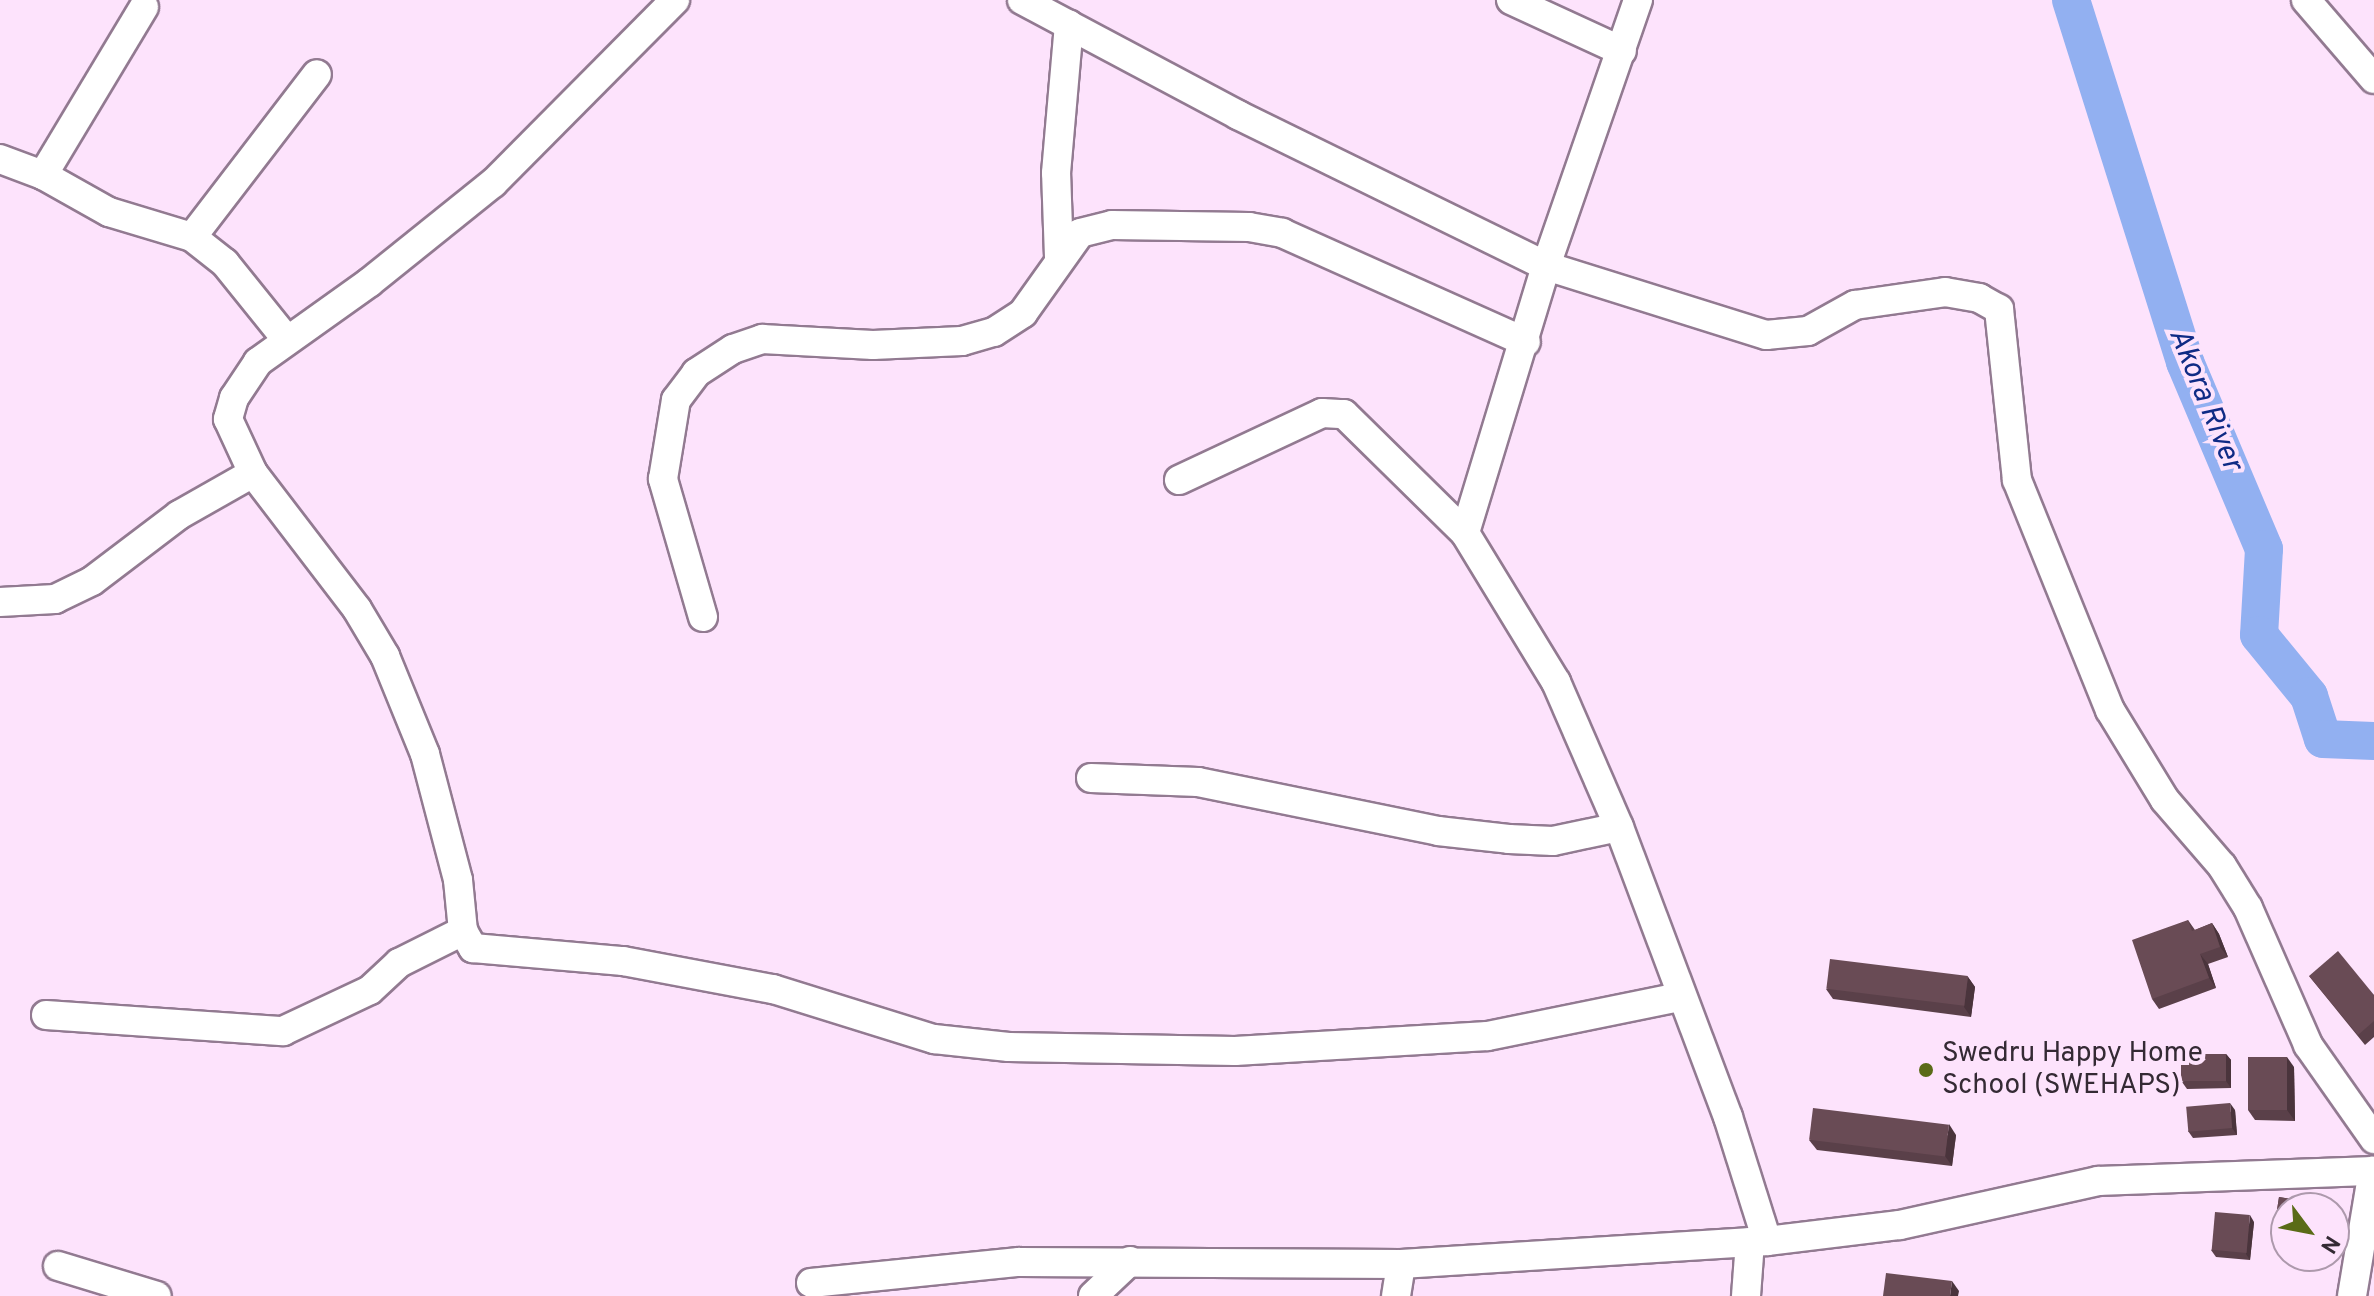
<!DOCTYPE html>
<style>
body{margin:0}
#map{position:relative;width:2374px;height:1296px;overflow:hidden;background:#fde3fc;font-family:Overpass,sans-serif}
div>[style]{position:absolute}
.river>*{height:38px;margin:-19px;padding:0 19px;transform-origin:19px;border-radius:19px;background:#92b0f1}
.roads{filter:drop-shadow(2px 0 #927a91) drop-shadow(-2px 0 #927a91) drop-shadow(0 2px #927a91) drop-shadow(0 -2px #927a91)}
.minor>*{height:28px;margin:-14px;padding:0 14px;transform-origin:14px;border-radius:14px;background:#fff}
.wall>*{inset:0;background:#5a4049}
.shaded-wall>*{inset:0;background:#4a343c}
.building>*{inset:0;background:#694b55;transform-origin:0 0}
.dots>*{width:22px;height:22px;translate:-50% -50%;box-sizing:border-box;border:4px solid #fde3fc;border-radius:50%}
span{translate:-50% -50%;white-space:nowrap;text-align:center;line-height:1.15;-webkit-text-stroke:8px #fde3fc;paint-order:stroke}
.poi-label{font-size:28px;color:#342a34}
.left{translate:0 -50%;text-align:left}
.water-label{font-size:30px;color:#0f2b85;font-style:italic}
.north{position:absolute;left:2270px;top:1192px;width:80px;height:80px;box-sizing:border-box;background:#fde3fc;border:2px solid #ad99ac;border-radius:50%;rotate:122deg;font-size:22px;font-weight:700;line-height:32px;text-align:center;color:#342a34}
.north::after{content:'';display:block;margin:auto;width:28px;height:36px;background:#5a6b17;clip-path:polygon(50% 0,100% 100%,50% 72%,0 100%)}
</style>
<div id="map">
<div class="river">
<i style="left:2071px;top:0;width:380px;rotate:72.5deg"></i>
<i style="left:2185px;top:362px;width:203px;rotate:67.1deg"></i>
<i style="left:2264px;top:549px;width:86px;rotate:93.3deg"></i>
<i style="left:2259px;top:635px;width:79px;rotate:50.7deg"></i>
<i style="left:2309px;top:696px;width:45px;rotate:72deg"></i>
<i style="left:2323px;top:739px;width:51px;rotate:2.2deg"></i>
</div>
<div class="roads">
<div class="minor">
<i style="left:675px;top:0;width:258px;rotate:134.8deg"></i>
<i style="left:493px;top:183px;width:158px;rotate:141.2deg"></i>
<i style="left:370px;top:282px;width:138px;rotate:144.5deg"></i>
<i style="left:258px;top:362px;width:43px;rotate:123.7deg"></i>
<i style="left:234px;top:398px;width:22px;rotate:106deg"></i>
<i style="left:228px;top:419px;width:60px;rotate:65.2deg"></i>
<i style="left:253px;top:473px;width:171px;rotate:52.6deg"></i>
<i style="left:357px;top:609px;width:55px;rotate:59.2deg"></i>
<i style="left:385px;top:656px;width:106px;rotate:67.8deg"></i>
<i style="left:425px;top:754px;width:130px;rotate:75.3deg"></i>
<i style="left:458px;top:880px;width:51px;rotate:84.4deg"></i>
<i style="left:463px;top:931px;width:20px;rotate:60deg"></i>
<i style="left:473px;top:948px;width:151px;rotate:5deg"></i>
<i style="left:623px;top:961px;width:153px;rotate:10.6deg"></i>
<i style="left:773px;top:989px;width:169px;rotate:17.3deg"></i>
<i style="left:934px;top:1039px;width:75px;rotate:6.1deg"></i>
<i style="left:1009px;top:1047px;width:226px;rotate:1deg"></i>
<i style="left:1235px;top:1051px;width:253px;rotate:-3.4deg"></i>
<i style="left:1488px;top:1036px;width:195px;rotate:-11.5deg"></i>
<i style="left:1022px;top:0;width:245px;rotate:28deg"></i>
<i style="left:1238px;top:115px;width:343px;rotate:26.1deg"></i>
<i style="left:1546px;top:266px;width:231px;rotate:17.4deg"></i>
<i style="left:1766px;top:335px;width:42px;rotate:-5.4deg"></i>
<i style="left:1808px;top:331px;width:54px;rotate:-29deg"></i>
<i style="left:1855px;top:305px;width:91px;rotate:-8.2deg"></i>
<i style="left:1945px;top:292px;width:35px;rotate:10deg"></i>
<i style="left:1979px;top:298px;width:23px;rotate:29deg"></i>
<i style="left:1999px;top:309px;width:172px;rotate:84deg"></i>
<i style="left:2017px;top:480px;width:248px;rotate:68deg"></i>
<i style="left:2110px;top:710px;width:105px;rotate:58.6deg"></i>
<i style="left:2165px;top:800px;width:87px;rotate:49.2deg"></i>
<i style="left:2222px;top:866px;width:49px;rotate:58.2deg"></i>
<i style="left:2248px;top:908px;width:150px;rotate:66.3deg"></i>
<i style="left:2308px;top:1045px;width:115px;rotate:54.9deg"></i>
<i style="left:1511px;top:0;width:122px;rotate:24.7deg"></i>
<i style="left:1638px;top:0;width:281px;rotate:109.1deg"></i>
<i style="left:1546px;top:266px;width:279px;rotate:106.9deg"></i>
<i style="left:1465px;top:533px;width:175px;rotate:58.6deg"></i>
<i style="left:1556px;top:682px;width:158px;rotate:66.5deg"></i>
<i style="left:1619px;top:827px;width:310px;rotate:69.4deg"></i>
<i style="left:1728px;top:1117px;width:130px;rotate:72.5deg"></i>
<i style="left:2306px;top:0;width:104px;rotate:49.3deg"></i>
<i style="left:0;top:159px;width:46px;rotate:20.4deg"></i>
<i style="left:43px;top:175px;width:76px;rotate:29.3deg"></i>
<i style="left:109px;top:212px;width:87px;rotate:16.8deg"></i>
<i style="left:192px;top:237px;width:42px;rotate:38.2deg"></i>
<i style="left:225px;top:263px;width:97px;rotate:51.2deg"></i>
<i style="left:43px;top:175px;width:196px;rotate:-59deg"></i>
<i style="left:192px;top:237px;width:205px;rotate:-52.5deg"></i>
<i style="left:1059px;top:257px;width:84px;rotate:-92deg"></i>
<i style="left:1056px;top:173px;width:149px;rotate:-85deg"></i>
<i style="left:1179px;top:480px;width:158px;rotate:-25.1deg"></i>
<i style="left:1322px;top:413px;width:22px;rotate:3deg"></i>
<i style="left:1344px;top:414px;width:170px;rotate:44.5deg"></i>
<i style="left:0;top:602px;width:55px;rotate:-3.1deg"></i>
<i style="left:55px;top:599px;width:41px;rotate:-25.9deg"></i>
<i style="left:92px;top:581px;width:109px;rotate:-37.2deg"></i>
<i style="left:179px;top:515px;width:85px;rotate:-29.6deg"></i>
<i style="left:703px;top:617px;width:144px;rotate:-106.2deg"></i>
<i style="left:663px;top:479px;width:80px;rotate:-80.7deg"></i>
<i style="left:676px;top:400px;width:34px;rotate:-53deg"></i>
<i style="left:696px;top:373px;width:44px;rotate:-33deg"></i>
<i style="left:733px;top:349px;width:31px;rotate:-19deg"></i>
<i style="left:762px;top:339px;width:111px;rotate:3.1deg"></i>
<i style="left:873px;top:345px;width:89px;rotate:-2.6deg"></i>
<i style="left:962px;top:341px;width:33px;rotate:-16deg"></i>
<i style="left:994px;top:332px;width:35px;rotate:-33deg"></i>
<i style="left:1023px;top:313px;width:98px;rotate:-54.5deg"></i>
<i style="left:1080px;top:233px;width:33px;rotate:-14deg"></i>
<i style="left:1112px;top:225px;width:137px;rotate:0.8deg"></i>
<i style="left:1249px;top:227px;width:34px;rotate:10deg"></i>
<i style="left:1282px;top:233px;width:267px;rotate:24.1deg"></i>
<i style="left:1091px;top:778px;width:107px;rotate:2.1deg"></i>
<i style="left:1198px;top:782px;width:245px;rotate:11.5deg"></i>
<i style="left:1438px;top:831px;width:71px;rotate:6.4deg"></i>
<i style="left:1509px;top:839px;width:44px;rotate:2.6deg"></i>
<i style="left:1553px;top:841px;width:67px;rotate:-12deg"></i>
<i style="left:46px;top:1015px;width:238px;rotate:3.9deg"></i>
<i style="left:283px;top:1031px;width:96px;rotate:-25.2deg"></i>
<i style="left:370px;top:990px;width:40px;rotate:-43deg"></i>
<i style="left:399px;top:963px;width:72px;rotate:-26.6deg"></i>
<i style="left:58px;top:1266px;width:103px;rotate:16.9deg"></i>
<i style="left:811px;top:1283px;width:209px;rotate:-5.8deg"></i>
<i style="left:1019px;top:1262px;width:382px;rotate:0.3deg"></i>
<i style="left:1401px;top:1264px;width:367px;rotate:-3.6deg"></i>
<i style="left:1767px;top:1241px;width:134px;rotate:-6.9deg"></i>
<i style="left:1900px;top:1225px;width:203px;rotate:-12.5deg"></i>
<i style="left:2098px;top:1181px;width:276px;rotate:-2.1deg"></i>
<i style="left:1093px;top:1296px;width:51px;rotate:-43.4deg"></i>
<i style="left:1396px;top:1296px;width:32px;rotate:-81deg"></i>
<i style="left:1746px;top:1296px;width:54px;rotate:-85.8deg"></i>
<i style="left:2352px;top:1296px;width:127px;rotate:-80.5deg"></i>
</div>
</div>
<div class="wall">
<i style="clip-path:polygon(2188px 920px,2195px 930px,2212px 923px,2219px 934px,2228px 957px,2208px 964px,2216px 988px,2159px 1009px,2152px 999px)"></i>
<i style="clip-path:polygon(2309px 976px,2374px 995px,2374px 1037px,2365px 1045px)"></i>
<i style="clip-path:polygon(1968px 977px,1975px 987px,1971px 1017px,1833px 999px,1826px 989px)"></i>
<i style="clip-path:polygon(2226px 1054px,2231px 1060px,2231px 1088px,2187px 1089px,2182px 1082px)"></i>
<i style="clip-path:polygon(2294px 1067px,2295px 1121px,2255px 1120px,2248px 1110px)"></i>
<i style="clip-path:polygon(2235px 1110px,2237px 1135px,2193px 1138px,2188px 1131px)"></i>
<i style="clip-path:polygon(1956px 1135px,1952px 1166px,1817px 1150px,1809px 1140px)"></i>
<i style="clip-path:polygon(2279px 1197px,2327px 1205px,2329px 1208px,2286px 1208px,2286px 1244px,2277px 1243px,2273px 1236px)"></i>
<i style="clip-path:polygon(2254px 1222px,2250px 1260px,2216px 1257px,2211px 1250px)"></i>
</div>
<div class="shaded-wall">
<i style="clip-path:polygon(2212px 923px,2219px 934px,2228px 957px,2220px 947px)"></i>
<i style="clip-path:polygon(2200px 954px,2208px 964px,2216px 988px,2209px 978px)"></i>
<i style="clip-path:polygon(1968px 977px,1975px 987px,1971px 1017px,1964px 1007px)"></i>
<i style="clip-path:polygon(2226px 1054px,2231px 1060px,2231px 1088px,2226px 1081px)"></i>
<i style="clip-path:polygon(2287px 1057px,2294px 1067px,2295px 1121px,2287px 1110px)"></i>
<i style="clip-path:polygon(2230px 1103px,2235px 1110px,2237px 1135px,2232px 1128px)"></i>
<i style="clip-path:polygon(1949px 1124px,1956px 1135px,1952px 1166px,1945px 1156px)"></i>
<i style="clip-path:polygon(2250px 1215px,2254px 1222px,2250px 1260px,2246px 1254px)"></i>
<i style="clip-path:polygon(1952px 1281px,1959px 1291px,1958px 1296px,1950px 1296px)"></i>
</div>
<div class="building">
<i style="clip-path:polygon(2188px 920px,2192px 931px,2212px 923px,2220px 947px,2200px 954px,2209px 978px,2152px 999px,2132px 940px)"></i>
<i style="clip-path:polygon(2338px 951px,2374px 995px,2374px 1021px,2358px 1035px,2309px 976px)"></i>
<i style="left:1830px;top:959px;width:139px;height:30px;rotate:7deg"></i>
<i style="left:2226px;top:1054px;width:27px;height:45px;rotate:90deg"></i>
<i style="left:2248px;top:1057px;width:39px;height:53px"></i>
<i style="left:2230px;top:1103px;width:25px;height:44px;rotate:85deg"></i>
<i style="left:1813px;top:1108px;width:137px;height:32px;rotate:7deg"></i>
<i style="clip-path:polygon(2279px 1197px,2327px 1205px,2327px 1208px,2286px 1208px,2286px 1238px,2273px 1236px)"></i>
<i style="left:2215px;top:1212px;width:35px;height:38px;rotate:5deg"></i>
<i style="clip-path:polygon(1886px 1273px,1952px 1281px,1950px 1296px,1883px 1296px)"></i>
</div>
<div class="dots">
<i style="left:1926px;top:1070px;background:#5a6b17"></i>
</div>
<div class="poi-label">
<span class="left" style="left:1942px;top:1070px">Swedru Happy Home<br>School (SWEHAPS)</span>
</div>
<div class="water-label">
<span style="left:2204px;top:400px;rotate:68deg">Akora River</span>
</div>
<div class="north">N</div>
</div>
